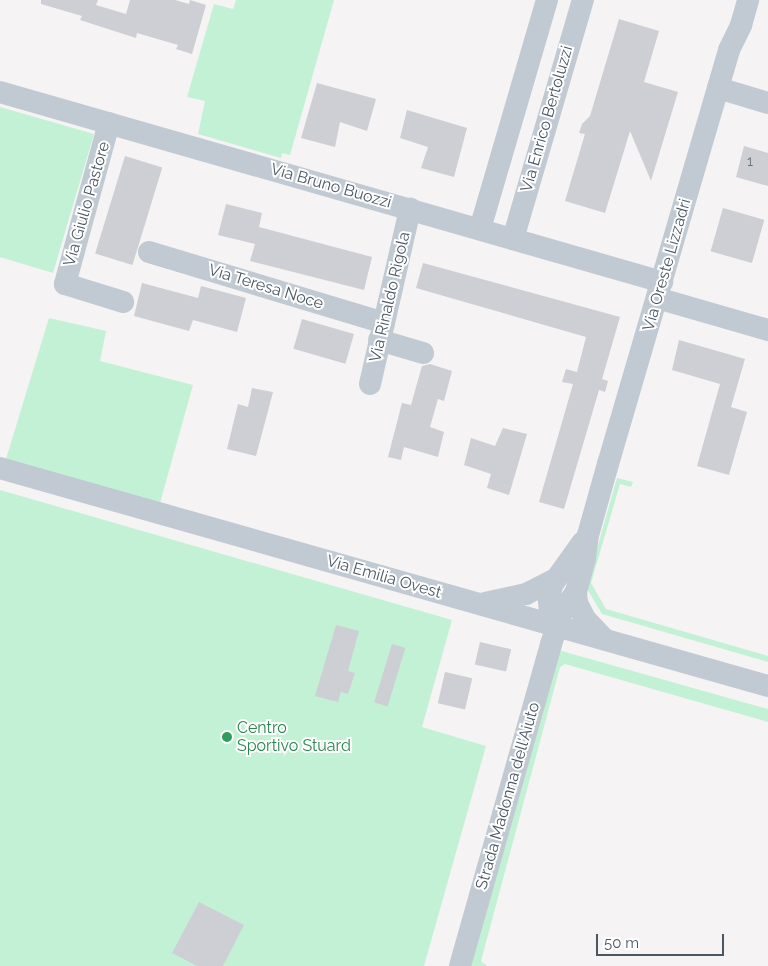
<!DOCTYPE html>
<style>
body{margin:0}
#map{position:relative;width:768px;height:966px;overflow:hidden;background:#f5f3f3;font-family:Raleway,sans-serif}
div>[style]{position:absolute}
.green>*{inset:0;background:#c3f1d5}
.building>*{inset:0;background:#cdcfd5;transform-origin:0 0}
.minor>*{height:22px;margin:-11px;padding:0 11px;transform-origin:11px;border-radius:11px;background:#c1cad2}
.dots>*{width:14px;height:14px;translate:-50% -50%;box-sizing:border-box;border:2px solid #fff;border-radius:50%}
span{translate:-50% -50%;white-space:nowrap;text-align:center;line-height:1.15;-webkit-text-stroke:4px #fff;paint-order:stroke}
.number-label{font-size:14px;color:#6b747e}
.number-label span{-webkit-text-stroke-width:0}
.street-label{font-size:16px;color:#4a5661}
.leisure-label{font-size:16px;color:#27864d}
.left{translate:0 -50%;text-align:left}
.scale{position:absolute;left:596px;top:934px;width:128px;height:22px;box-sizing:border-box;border:2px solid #4a5661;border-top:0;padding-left:6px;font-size:15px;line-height:18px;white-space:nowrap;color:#4a5661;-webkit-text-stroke:4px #fff;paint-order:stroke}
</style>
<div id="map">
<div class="green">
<i style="clip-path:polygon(236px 0,334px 0,290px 155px,282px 153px,281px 158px,198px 134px,205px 101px,187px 97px,214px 4px,233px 9px)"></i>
<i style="clip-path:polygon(0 107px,94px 134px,53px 273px,0 257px)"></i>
<i style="clip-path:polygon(49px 318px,106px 331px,100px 361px,193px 385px,160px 503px,6px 459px)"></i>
<i style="clip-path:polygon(617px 478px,633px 482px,631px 487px,620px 484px,591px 583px,606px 609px,768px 656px,768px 662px,602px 614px,586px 587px)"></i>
<i style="clip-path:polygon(0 490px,452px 620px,422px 727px,486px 746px,424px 966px,0 966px)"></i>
<i style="clip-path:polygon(558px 650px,768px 709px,768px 722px,565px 664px,560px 667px,481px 961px,487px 966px,467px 966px)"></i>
</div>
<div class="building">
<i style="clip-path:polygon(41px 0,98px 0,96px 5px,126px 14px,130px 0,175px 0,189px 4px,190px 0,206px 5px,192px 54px,176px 49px,178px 45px,137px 33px,136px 38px,80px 20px,82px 16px,41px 4px)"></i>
<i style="clip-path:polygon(619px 19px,659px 31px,644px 82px,678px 92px,651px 181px,630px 131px,605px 213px,565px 201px,585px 134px,579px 133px,582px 124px,590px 116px)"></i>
<i style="clip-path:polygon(317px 83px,376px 99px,367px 131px,340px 122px,335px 147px,301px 138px)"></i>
<i style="clip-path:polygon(407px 110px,467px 128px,454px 177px,421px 168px,428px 147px,400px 138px)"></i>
<i style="clip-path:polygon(744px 146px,768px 153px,768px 186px,736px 177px)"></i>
<i style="left:125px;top:156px;width:39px;height:102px;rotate:17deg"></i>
<i style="clip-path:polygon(226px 204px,262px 213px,259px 227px,372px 257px,364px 290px,250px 261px,255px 244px,218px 235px)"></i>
<i style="left:723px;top:208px;width:43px;height:45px;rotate:16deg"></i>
<i style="clip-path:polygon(423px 263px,620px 317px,602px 379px,608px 381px,605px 392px,599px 390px,564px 509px,539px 502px,573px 384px,562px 382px,566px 369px,577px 372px,586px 337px,416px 288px)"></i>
<i style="clip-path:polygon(142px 283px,198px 298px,201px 286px,246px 298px,237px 332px,193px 320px,189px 331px,134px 316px)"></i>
<i style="left:302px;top:319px;width:54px;height:31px;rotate:16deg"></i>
<i style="clip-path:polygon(679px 340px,745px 359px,731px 407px,747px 412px,729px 475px,697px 466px,720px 384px,672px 370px)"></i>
<i style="clip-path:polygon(430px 364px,452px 371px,444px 401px,438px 399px,430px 427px,444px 432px,438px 457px,404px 447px,401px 460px,388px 457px,402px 403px,411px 405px,422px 366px)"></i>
<i style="clip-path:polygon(252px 388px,273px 392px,256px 456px,227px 449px,238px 404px,248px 407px)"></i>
<i style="clip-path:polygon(503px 428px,527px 434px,509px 495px,487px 488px,491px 474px,464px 465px,471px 438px,495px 446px)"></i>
<i style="clip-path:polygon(336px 625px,359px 631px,348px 671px,355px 673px,348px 694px,341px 692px,338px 702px,315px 696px)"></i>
<i style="left:480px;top:642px;width:32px;height:23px;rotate:13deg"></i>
<i style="left:392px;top:644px;width:14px;height:61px;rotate:17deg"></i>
<i style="left:445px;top:672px;width:28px;height:32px;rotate:13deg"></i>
<i style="clip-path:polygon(199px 902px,244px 925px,223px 966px,197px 966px,172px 953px)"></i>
</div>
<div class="minor">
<i style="left:718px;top:88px;width:52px;rotate:16.7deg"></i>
<i style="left:0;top:92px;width:689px;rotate:16.01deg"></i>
<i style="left:109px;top:123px;width:167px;rotate:105.3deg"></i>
<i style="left:65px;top:284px;width:61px;rotate:17.2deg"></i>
<i style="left:480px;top:229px;width:239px;rotate:-73.7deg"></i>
<i style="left:513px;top:239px;width:249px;rotate:-73.7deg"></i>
<i style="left:149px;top:252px;width:245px;rotate:16.8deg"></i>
<i style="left:657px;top:298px;width:116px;rotate:16.1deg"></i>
<i style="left:379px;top:340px;width:46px;rotate:16.5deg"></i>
<i style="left:370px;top:384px;width:180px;rotate:-77.1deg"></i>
<i style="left:0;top:468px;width:798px;rotate:15.85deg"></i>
<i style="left:576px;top:592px;width:11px;rotate:85deg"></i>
<i style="left:577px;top:603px;width:18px;rotate:63deg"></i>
<i style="left:585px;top:619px;width:28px;rotate:46deg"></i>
<i style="left:485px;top:603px;width:42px;rotate:-12.4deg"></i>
<i style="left:526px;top:594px;width:31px;rotate:-27deg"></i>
<i style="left:551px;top:624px;width:24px;rotate:-95deg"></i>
<i style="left:549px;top:600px;width:15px;rotate:-79deg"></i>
<i style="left:552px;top:585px;width:52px;rotate:-54.5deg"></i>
<i style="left:460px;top:966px;width:335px;rotate:-74.2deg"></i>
<i style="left:551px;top:644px;width:34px;rotate:-71deg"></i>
<i style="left:562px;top:612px;width:24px;rotate:-55deg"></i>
<i style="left:576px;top:592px;width:35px;rotate:-75deg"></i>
<i style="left:585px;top:558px;width:23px;rotate:-83deg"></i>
<i style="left:588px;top:535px;width:74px;rotate:-74.3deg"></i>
<i style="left:608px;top:464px;width:431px;rotate:-73.7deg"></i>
<i style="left:729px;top:50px;width:28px;rotate:-64deg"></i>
<i style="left:741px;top:25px;width:26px;rotate:-74deg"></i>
</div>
<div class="dots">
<i style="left:227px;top:737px;background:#2e9e5b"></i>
</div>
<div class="number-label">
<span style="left:750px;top:161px">1</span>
</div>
<div class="street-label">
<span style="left:547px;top:119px;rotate:-74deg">Via Enrico Bertoluzzi</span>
<span style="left:331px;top:186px;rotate:16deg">Via Bruno Buozzi</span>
<span style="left:87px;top:204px;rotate:-74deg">Via Giulio Pastore</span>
<span style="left:667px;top:265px;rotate:-74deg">Via Oreste Lizzadri</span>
<span style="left:266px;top:287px;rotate:17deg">Via Teresa Noce</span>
<span style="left:390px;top:297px;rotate:-77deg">Via Rinaldo Rigola</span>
<span style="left:384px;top:577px;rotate:16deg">Via Emilia Ovest</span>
<span style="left:508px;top:796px;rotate:-74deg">Strada Madonna dell'Aiuto</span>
</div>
<div class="leisure-label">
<span class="left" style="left:237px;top:737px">Centro<br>Sportivo Stuard</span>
</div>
<div class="scale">50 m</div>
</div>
